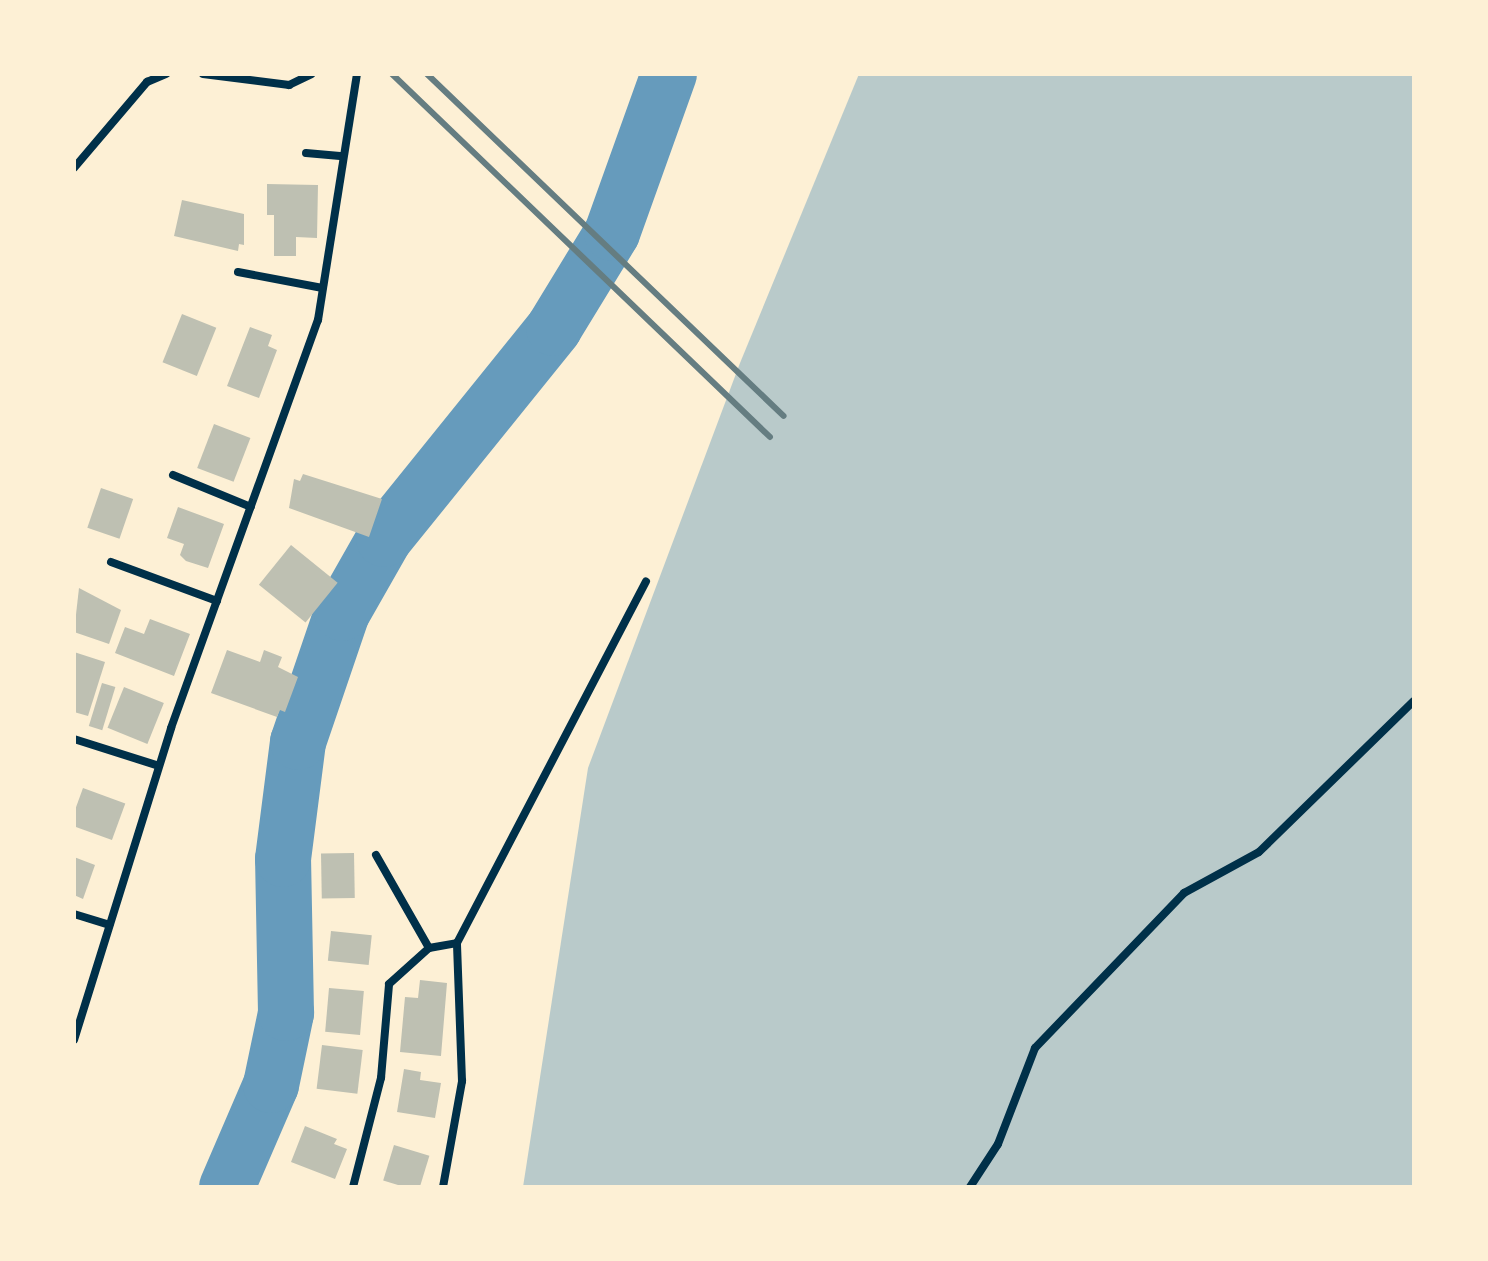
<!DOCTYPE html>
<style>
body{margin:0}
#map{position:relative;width:1488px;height:1261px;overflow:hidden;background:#fdf0d5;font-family:"Alegreya Sans",sans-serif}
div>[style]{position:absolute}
.green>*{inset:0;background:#b9caca}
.river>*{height:56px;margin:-28px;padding:0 28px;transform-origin:28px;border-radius:28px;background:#669bbc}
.building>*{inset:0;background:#bec0b2;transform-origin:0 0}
.minor>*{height:8px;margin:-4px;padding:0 4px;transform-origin:4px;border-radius:4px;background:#003049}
.rail>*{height:6px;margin:-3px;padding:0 3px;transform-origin:3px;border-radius:3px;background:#657d81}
span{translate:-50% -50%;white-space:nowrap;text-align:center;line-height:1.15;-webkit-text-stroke:8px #fdf0d5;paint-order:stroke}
.frame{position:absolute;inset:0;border:76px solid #fdf0d5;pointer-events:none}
</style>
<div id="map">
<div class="green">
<i style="clip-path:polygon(859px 74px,1414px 74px,1414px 1187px,523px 1187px,588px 768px,740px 363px)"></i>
</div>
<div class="river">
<i style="left:227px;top:1187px;width:111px;rotate:-66.7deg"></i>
<i style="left:271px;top:1085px;width:74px;rotate:-78.2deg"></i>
<i style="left:286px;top:1013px;width:154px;rotate:-91.1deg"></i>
<i style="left:283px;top:859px;width:118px;rotate:-82.7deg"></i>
<i style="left:298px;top:742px;width:136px;rotate:-71.2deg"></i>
<i style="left:342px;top:613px;width:85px;rotate:-60.4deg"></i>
<i style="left:384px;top:539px;width:271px;rotate:-51.1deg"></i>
<i style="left:554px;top:328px;width:111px;rotate:-58.6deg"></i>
<i style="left:612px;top:233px;width:169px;rotate:-70.3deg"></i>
</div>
<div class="building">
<i style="clip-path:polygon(267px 184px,318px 185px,317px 238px,296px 237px,296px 256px,274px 256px,274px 215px,267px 215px)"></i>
<i style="clip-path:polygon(182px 200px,244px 214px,244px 245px,239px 244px,238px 251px,174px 236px)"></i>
<i style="left:182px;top:314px;width:37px;height:52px;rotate:22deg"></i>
<i style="clip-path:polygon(250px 327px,272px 335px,268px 346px,277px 350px,259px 398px,227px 386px)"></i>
<i style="left:214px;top:424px;width:39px;height:47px;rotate:21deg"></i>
<i style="clip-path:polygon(303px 474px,382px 499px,369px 537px,289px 508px,294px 479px,300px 481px)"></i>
<i style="left:101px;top:488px;width:34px;height:42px;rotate:19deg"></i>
<i style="clip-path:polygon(178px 507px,224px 524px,208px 568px,186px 561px,180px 555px,184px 544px,167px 538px)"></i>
<i style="left:291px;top:545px;width:60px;height:51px;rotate:39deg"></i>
<i style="clip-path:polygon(79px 588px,121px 610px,109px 644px,74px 632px)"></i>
<i style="clip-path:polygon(150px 619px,190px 634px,174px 676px,115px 653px,125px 627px,144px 634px)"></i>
<i style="clip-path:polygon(227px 650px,260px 662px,264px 650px,282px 657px,278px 667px,298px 677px,285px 712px,280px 710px,277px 717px,211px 693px)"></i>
<i style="clip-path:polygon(74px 652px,105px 662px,88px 716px,74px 712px)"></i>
<i style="left:102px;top:683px;width:14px;height:45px;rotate:17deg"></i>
<i style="left:124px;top:687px;width:43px;height:44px;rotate:22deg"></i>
<i style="left:83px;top:788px;width:45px;height:39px;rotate:20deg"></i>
<i style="left:354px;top:853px;width:45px;height:33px;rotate:89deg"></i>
<i style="clip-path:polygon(74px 857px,95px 865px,83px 899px,74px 895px)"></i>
<i style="left:331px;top:931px;width:41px;height:30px;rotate:6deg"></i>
<i style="clip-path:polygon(420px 980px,447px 983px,441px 1056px,400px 1052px,405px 997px,418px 998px)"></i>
<i style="left:329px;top:988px;width:35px;height:44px;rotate:5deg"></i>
<i style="left:322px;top:1045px;width:41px;height:44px;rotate:7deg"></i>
<i style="clip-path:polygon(404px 1069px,421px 1072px,420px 1080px,441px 1083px,435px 1118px,397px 1112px)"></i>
<i style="clip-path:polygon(305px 1126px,337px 1139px,334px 1144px,347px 1149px,335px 1179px,291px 1162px)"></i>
<i style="left:394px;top:1145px;width:37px;height:37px;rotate:17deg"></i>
</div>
<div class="minor">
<i style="left:203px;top:74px;width:87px;rotate:7.3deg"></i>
<i style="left:289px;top:85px;width:25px;rotate:-26deg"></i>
<i style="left:306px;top:153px;width:37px;rotate:5deg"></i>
<i style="left:74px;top:168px;width:113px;rotate:-49.7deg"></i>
<i style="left:147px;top:82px;width:21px;rotate:-23deg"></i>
<i style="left:238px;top:272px;width:86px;rotate:10.7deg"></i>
<i style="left:173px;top:475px;width:84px;rotate:22.3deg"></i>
<i style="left:111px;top:562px;width:113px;rotate:20.2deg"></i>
<i style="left:74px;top:739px;width:89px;rotate:17.6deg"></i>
<i style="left:74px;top:914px;width:37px;rotate:17deg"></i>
<i style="left:429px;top:948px;width:28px;rotate:-10deg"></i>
<i style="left:74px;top:1040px;width:327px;rotate:-72.7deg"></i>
<i style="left:171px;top:728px;width:434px;rotate:-70.2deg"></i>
<i style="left:318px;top:320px;width:249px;rotate:-81deg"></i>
<i style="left:353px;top:1187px;width:113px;rotate:-75.6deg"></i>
<i style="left:381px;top:1078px;width:94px;rotate:-85.1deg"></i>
<i style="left:389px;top:984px;width:54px;rotate:-42deg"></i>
<i style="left:429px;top:948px;width:107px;rotate:-119.7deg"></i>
<i style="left:443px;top:1187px;width:108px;rotate:-79.8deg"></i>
<i style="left:462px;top:1081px;width:138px;rotate:-92.1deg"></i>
<i style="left:457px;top:943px;width:408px;rotate:-62.4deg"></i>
<i style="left:970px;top:1187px;width:51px;rotate:-56.9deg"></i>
<i style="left:998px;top:1144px;width:103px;rotate:-68.9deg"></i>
<i style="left:1035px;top:1048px;width:215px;rotate:-46.1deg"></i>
<i style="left:1184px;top:893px;width:85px;rotate:-28.7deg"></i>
<i style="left:1259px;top:852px;width:216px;rotate:-44.3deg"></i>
</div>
<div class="rail">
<i style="left:392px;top:74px;width:524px;rotate:43.84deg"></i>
<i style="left:427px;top:74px;width:494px;rotate:43.8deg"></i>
</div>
<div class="frame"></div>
</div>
